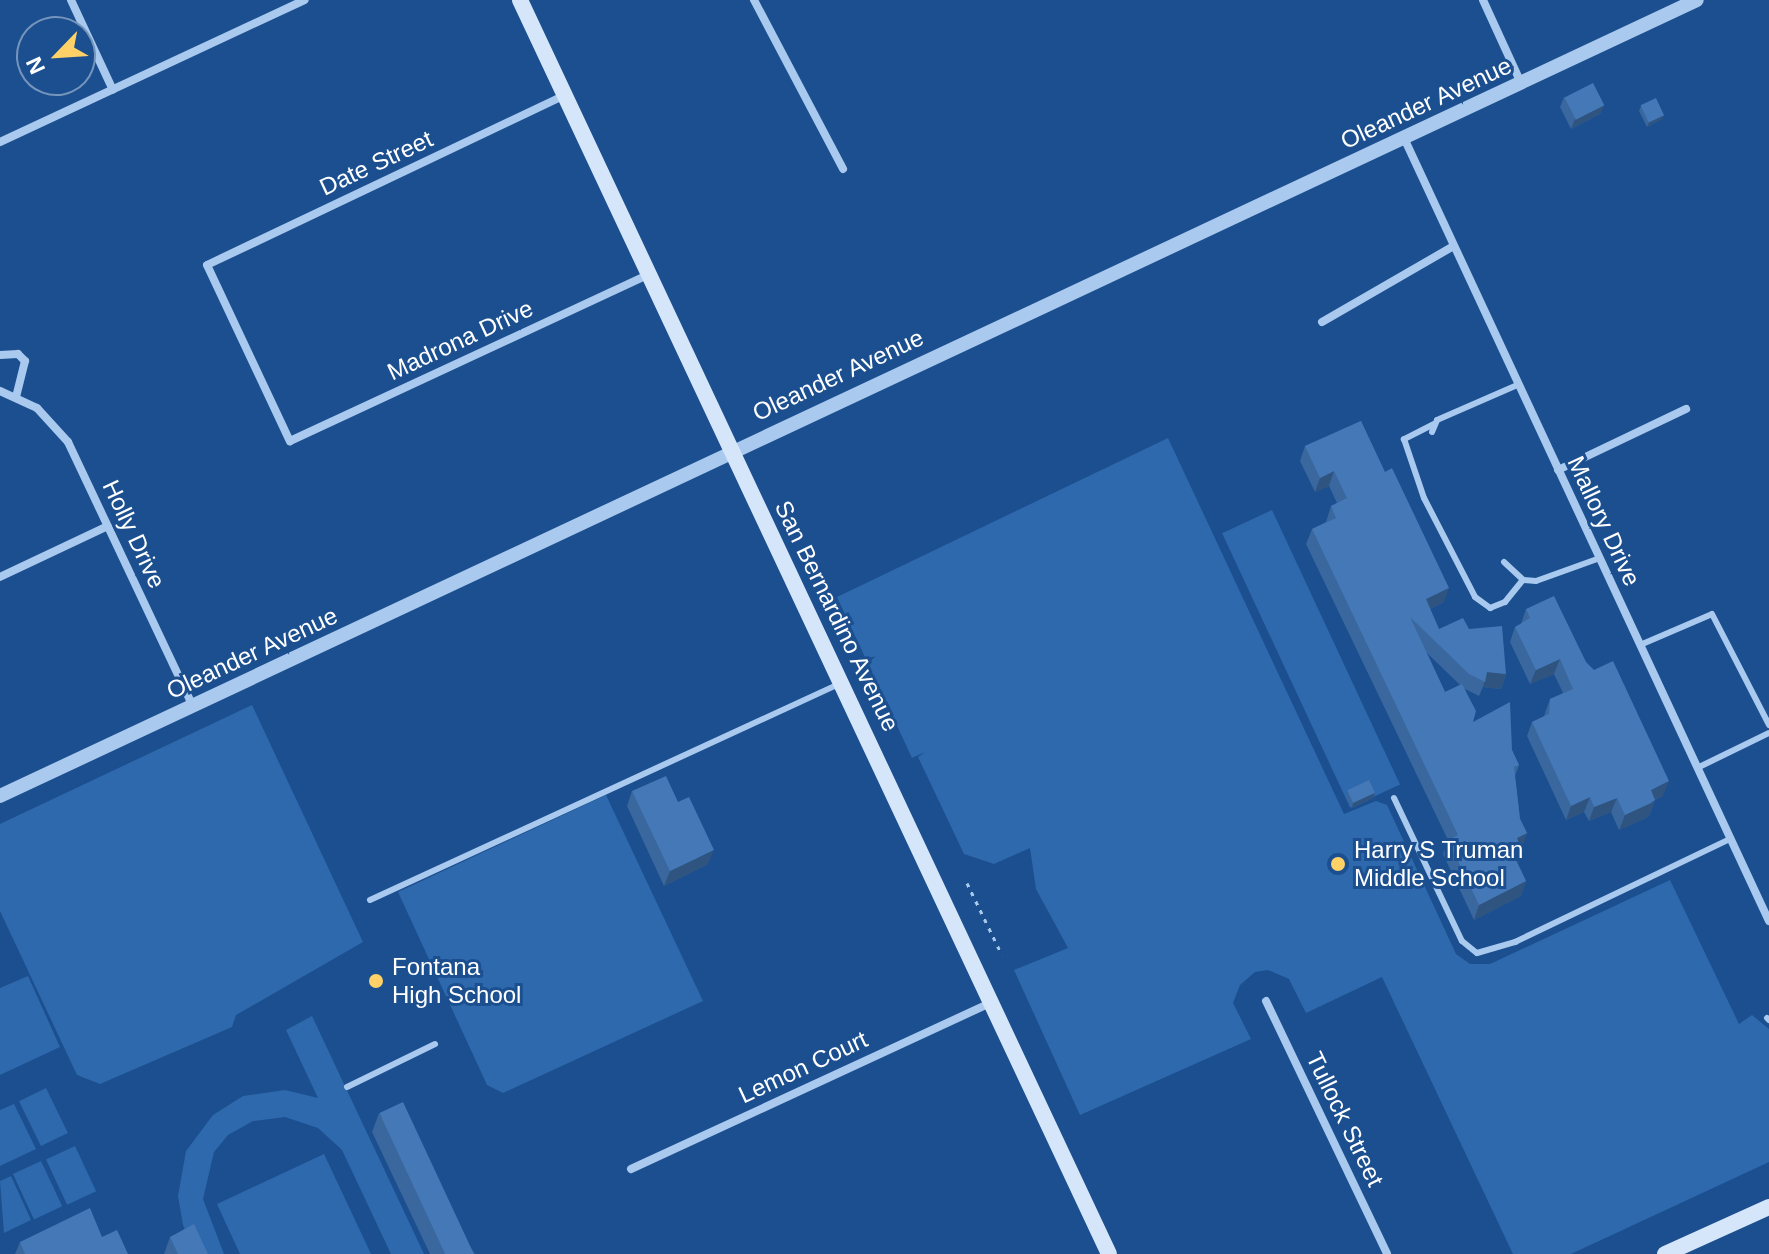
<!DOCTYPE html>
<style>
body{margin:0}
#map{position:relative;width:1769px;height:1254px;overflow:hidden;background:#1b4f8f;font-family:Helvetica,sans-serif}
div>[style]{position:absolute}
.green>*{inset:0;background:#2e69ad;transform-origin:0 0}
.path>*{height:3px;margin-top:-1.5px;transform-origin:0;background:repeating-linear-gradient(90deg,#a9c9ee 0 4px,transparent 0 10px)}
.service>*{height:6px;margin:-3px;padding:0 3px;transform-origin:3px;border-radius:3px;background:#a9c9ee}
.minor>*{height:8px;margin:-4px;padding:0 4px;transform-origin:4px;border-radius:4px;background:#a9c9ee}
.tertiary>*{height:14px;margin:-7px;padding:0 7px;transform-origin:7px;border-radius:7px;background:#a9c9ee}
.secondary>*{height:16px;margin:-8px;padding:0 8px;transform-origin:8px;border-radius:8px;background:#d6e6fa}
.wall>*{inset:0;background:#3a679d}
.shaded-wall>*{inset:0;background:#305480}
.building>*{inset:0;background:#4478b7;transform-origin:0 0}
.dots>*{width:22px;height:22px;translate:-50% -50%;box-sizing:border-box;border:4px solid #1b4f8f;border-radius:50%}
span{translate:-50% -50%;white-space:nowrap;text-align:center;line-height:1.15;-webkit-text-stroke:6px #1b4f8f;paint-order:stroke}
.street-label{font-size:24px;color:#fff}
.poi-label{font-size:24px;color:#fff}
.left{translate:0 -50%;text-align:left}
.north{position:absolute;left:16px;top:16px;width:80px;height:80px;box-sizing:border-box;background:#1b4f8f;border:2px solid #7695bc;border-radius:50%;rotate:245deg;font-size:22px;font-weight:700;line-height:32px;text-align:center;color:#fff}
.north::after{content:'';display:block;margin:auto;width:28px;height:36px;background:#ffd166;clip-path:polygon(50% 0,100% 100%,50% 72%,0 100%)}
</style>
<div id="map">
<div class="green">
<i style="clip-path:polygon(1168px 438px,1344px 814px,1376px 801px,1387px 805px,1456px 954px,1470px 964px,1490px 964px,1670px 880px,1739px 1024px,1752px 1015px,1769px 1029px,1769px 1162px,1571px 1254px,1513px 1254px,1382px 977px,1306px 1013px,1289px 979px,1268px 970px,1255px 972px,1240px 985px,1233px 1003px,1251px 1039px,1080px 1115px,1014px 970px,1068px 948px,1036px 889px,1030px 848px,994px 864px,964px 854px,918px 757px,925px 752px,912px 758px,837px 597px)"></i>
<i style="left:1272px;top:510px;width:303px;height:55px;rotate:65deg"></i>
<i style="clip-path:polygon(252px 705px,363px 942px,236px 1015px,232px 1027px,100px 1084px,77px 1075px,0 911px,0 824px)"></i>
<i style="clip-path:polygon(606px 795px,703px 1001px,503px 1093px,487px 1085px,398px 892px)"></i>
<i style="clip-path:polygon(28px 976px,60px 1047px,0 1075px,0 988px)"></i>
<i style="clip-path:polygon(312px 1016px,424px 1254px,391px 1254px,342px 1150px,318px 1128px,285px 1117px,253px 1121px,228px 1135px,214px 1152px,203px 1199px,224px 1254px,196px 1254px,183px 1225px,178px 1196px,186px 1151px,213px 1115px,243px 1096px,285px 1090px,318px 1098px,286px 1030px)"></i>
<i style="left:46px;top:1088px;width:50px;height:30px;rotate:64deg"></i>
<i style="clip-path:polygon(14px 1104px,36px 1149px,0 1166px,0 1110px)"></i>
<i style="left:75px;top:1146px;width:50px;height:32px;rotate:65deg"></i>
<i style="clip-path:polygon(324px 1154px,371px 1254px,240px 1254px,217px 1204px)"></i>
<i style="left:41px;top:1161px;width:50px;height:31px;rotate:65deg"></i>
<i style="clip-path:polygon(11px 1176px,31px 1220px,4px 1233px,0 1181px)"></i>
</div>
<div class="path">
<i style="left:967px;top:883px;width:80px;rotate:64.1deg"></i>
</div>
<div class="service">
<i style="left:1434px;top:424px;width:34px;rotate:153deg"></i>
<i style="left:1404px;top:439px;width:62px;rotate:71.3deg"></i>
<i style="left:1424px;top:498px;width:111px;rotate:62.7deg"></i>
<i style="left:1475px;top:597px;width:19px;rotate:36deg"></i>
<i style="left:1490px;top:608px;width:16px;rotate:-22deg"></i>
<i style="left:1505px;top:602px;width:28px;rotate:-51deg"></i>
<i style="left:1432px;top:432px;width:13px;rotate:-67deg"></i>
<i style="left:1437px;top:420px;width:87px;rotate:-23.6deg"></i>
<i style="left:1504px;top:562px;width:26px;rotate:43deg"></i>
<i style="left:1523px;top:580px;width:13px;rotate:4deg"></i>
<i style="left:1536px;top:581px;width:68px;rotate:-19.8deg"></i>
<i style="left:1640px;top:645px;width:78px;rotate:-23.3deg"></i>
<i style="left:1712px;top:614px;width:125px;rotate:62.8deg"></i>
<i style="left:1697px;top:768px;width:80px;rotate:-25.9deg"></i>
<i style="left:1394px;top:798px;width:158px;rotate:64.6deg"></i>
<i style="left:1462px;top:941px;width:19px;rotate:39deg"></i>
<i style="left:1477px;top:953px;width:40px;rotate:-16deg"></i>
<i style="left:1515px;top:942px;width:238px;rotate:-25.6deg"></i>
<i style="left:370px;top:900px;width:516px;rotate:-24.73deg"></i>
<i style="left:1767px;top:1018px;width:3px;rotate:45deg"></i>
<i style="left:347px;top:1087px;width:98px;rotate:-26deg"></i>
</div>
<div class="minor">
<i style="left:71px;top:0;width:99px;rotate:65deg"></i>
<i style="left:754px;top:0;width:191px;rotate:62.2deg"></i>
<i style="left:1483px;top:0;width:91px;rotate:65.4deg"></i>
<i style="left:563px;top:96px;width:394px;rotate:154.6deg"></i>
<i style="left:207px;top:265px;width:195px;rotate:64.8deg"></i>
<i style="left:290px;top:441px;width:395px;rotate:-24.9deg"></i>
<i style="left:1404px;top:138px;width:864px;rotate:65.01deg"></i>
<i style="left:0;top:142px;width:336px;rotate:-25deg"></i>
<i style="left:1322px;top:322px;width:150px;rotate:-30deg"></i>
<i style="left:0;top:355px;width:18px;rotate:-3deg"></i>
<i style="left:18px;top:354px;width:10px;rotate:45deg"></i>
<i style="left:25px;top:361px;width:37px;rotate:104deg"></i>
<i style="left:0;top:391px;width:41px;rotate:24.7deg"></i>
<i style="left:37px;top:408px;width:46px;rotate:47.6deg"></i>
<i style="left:68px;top:442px;width:292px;rotate:64.7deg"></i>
<i style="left:1558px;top:470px;width:142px;rotate:-25.5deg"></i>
<i style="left:0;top:577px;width:119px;rotate:-25.3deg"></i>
<i style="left:1266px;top:1001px;width:280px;rotate:64.4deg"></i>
<i style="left:631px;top:1169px;width:396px;rotate:-24.8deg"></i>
</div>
<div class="tertiary">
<i style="left:0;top:796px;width:1874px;rotate:-25.13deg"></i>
</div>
<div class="secondary">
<i style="left:520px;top:0;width:1385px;rotate:64.84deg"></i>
<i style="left:1665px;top:1254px;width:114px;rotate:-24.3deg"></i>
</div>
<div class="wall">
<i style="clip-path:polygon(1564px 97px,1604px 105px,1600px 114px,1571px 129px,1560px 107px)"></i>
<i style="clip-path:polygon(1641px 106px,1664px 115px,1662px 119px,1647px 127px,1639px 111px)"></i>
<i style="clip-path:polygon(evenodd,1361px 421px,1444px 602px,1430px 609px,1439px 629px,1469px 629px,1506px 674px,1501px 689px,1483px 687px,1479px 696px,1465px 689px,1473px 722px,1512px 750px,1519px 765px,1515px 776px,1520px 819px,1527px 833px,1521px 848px,1518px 864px,1526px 881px,1521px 896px,1474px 920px,1443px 854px,1448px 840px,1306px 544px,1312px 529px,1326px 522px,1331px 506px,1337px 503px,1329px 486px,1315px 492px,1300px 461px,1305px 446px,1361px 421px,1427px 653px,1460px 685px,1445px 692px,1427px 653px)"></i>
<i style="clip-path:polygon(1526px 609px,1586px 662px,1663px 796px,1655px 800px,1650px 814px,1646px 818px,1619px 830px,1611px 812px,1589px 821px,1584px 812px,1566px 820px,1527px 736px,1532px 722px,1544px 716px,1550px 699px,1563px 693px,1554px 674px,1530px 684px,1510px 642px,1515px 627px,1521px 624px)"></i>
<i style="clip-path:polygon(632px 791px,708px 864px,664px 886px,627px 806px)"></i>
<i style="clip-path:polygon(1348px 791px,1375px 793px,1373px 798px,1352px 808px,1346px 796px)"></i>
<i style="clip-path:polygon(379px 1113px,475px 1254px,430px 1254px,372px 1132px)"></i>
<i style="clip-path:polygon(102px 1237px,128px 1254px,15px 1254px,20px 1242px)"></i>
<i style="clip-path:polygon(170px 1237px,208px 1254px,164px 1254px)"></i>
</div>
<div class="shaded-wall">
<i style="clip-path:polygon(1604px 105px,1600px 114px,1571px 129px,1575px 119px)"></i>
<i style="clip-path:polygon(1664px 115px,1662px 119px,1647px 127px,1649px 122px)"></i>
<i style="clip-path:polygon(1334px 471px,1329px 486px,1315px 492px,1320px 478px)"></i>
<i style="clip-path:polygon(1449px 588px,1444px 602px,1421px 613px,1426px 599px)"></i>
<i style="clip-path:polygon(1560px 659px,1554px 674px,1530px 684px,1536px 670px)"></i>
<i style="clip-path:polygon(1487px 672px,1506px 674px,1501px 689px,1483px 687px)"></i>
<i style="clip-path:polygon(1669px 781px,1663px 796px,1655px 800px,1650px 814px,1646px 818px,1619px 830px,1625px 815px,1651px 790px)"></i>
<i style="clip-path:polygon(1375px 793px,1373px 798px,1352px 808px,1353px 803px)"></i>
<i style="clip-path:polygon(1590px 797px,1584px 812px,1566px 820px,1571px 806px)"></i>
<i style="clip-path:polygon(1617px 798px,1611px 812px,1589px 821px,1594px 807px)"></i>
<i style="clip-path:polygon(1527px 833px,1522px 848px,1511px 853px,1517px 838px)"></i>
<i style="clip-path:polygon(714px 850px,708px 864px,664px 886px,670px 871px)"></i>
<i style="clip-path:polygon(1522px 852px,1517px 866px,1514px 856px)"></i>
<i style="clip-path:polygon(1526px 881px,1521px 896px,1474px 920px,1479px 905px)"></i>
</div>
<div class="building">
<i style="left:1593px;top:83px;width:25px;height:32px;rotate:63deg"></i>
<i style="left:1656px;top:98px;width:19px;height:17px;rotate:65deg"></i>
<i style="clip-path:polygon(1361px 421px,1385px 472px,1392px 468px,1449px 588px,1426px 599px,1439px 629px,1463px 618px,1469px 629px,1502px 626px,1506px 674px,1487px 672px,1485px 682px,1469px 674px,1410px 617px,1445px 692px,1462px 684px,1476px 711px,1473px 722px,1510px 702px,1512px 750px,1519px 765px,1514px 767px,1520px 819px,1527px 833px,1517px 838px,1522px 852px,1514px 856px,1526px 881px,1479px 905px,1448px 840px,1458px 835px,1312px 529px,1336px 518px,1331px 506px,1347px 498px,1334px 471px,1320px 478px,1305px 446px)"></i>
<i style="clip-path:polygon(1554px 596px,1586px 662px,1594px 670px,1613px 661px,1669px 781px,1651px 790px,1655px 800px,1651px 803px,1625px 815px,1617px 798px,1594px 807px,1590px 797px,1571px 806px,1532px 722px,1549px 714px,1550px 699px,1573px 689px,1560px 659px,1536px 670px,1515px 627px,1530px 618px,1526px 609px)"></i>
<i style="clip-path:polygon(666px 776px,678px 802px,689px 797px,714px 850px,670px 871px,632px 791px)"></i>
<i style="left:1369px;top:780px;width:14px;height:24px;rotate:65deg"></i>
<i style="left:403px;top:1102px;width:168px;height:26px;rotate:65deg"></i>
<i style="clip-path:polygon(90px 1208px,102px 1237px,117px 1230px,128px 1254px,25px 1254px,20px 1242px)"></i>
<i style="clip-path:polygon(194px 1224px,208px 1254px,178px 1254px,170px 1237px)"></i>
</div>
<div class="dots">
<i style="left:1338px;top:864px;background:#ffd166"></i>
<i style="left:376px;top:981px;background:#ffd166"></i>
</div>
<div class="street-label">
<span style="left:1426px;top:103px;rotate:-25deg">Oleander Avenue</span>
<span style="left:376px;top:163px;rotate:-25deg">Date Street</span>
<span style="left:460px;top:340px;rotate:-25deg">Madrona Drive</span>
<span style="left:838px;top:375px;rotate:-25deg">Oleander Avenue</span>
<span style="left:1604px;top:521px;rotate:65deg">Mallory Drive</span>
<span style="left:134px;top:534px;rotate:65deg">Holly Drive</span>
<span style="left:837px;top:616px;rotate:64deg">San Bernardino Avenue</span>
<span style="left:252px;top:653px;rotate:-25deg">Oleander Avenue</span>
<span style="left:803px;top:1067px;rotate:-25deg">Lemon Court</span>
<span style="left:1345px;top:1119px;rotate:64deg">Tullock Street</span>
</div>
<div class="poi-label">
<span class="left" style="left:1354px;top:864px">Harry S Truman<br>Middle School</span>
<span class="left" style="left:392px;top:981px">Fontana<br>High School</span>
</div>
<div class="north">N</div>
</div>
